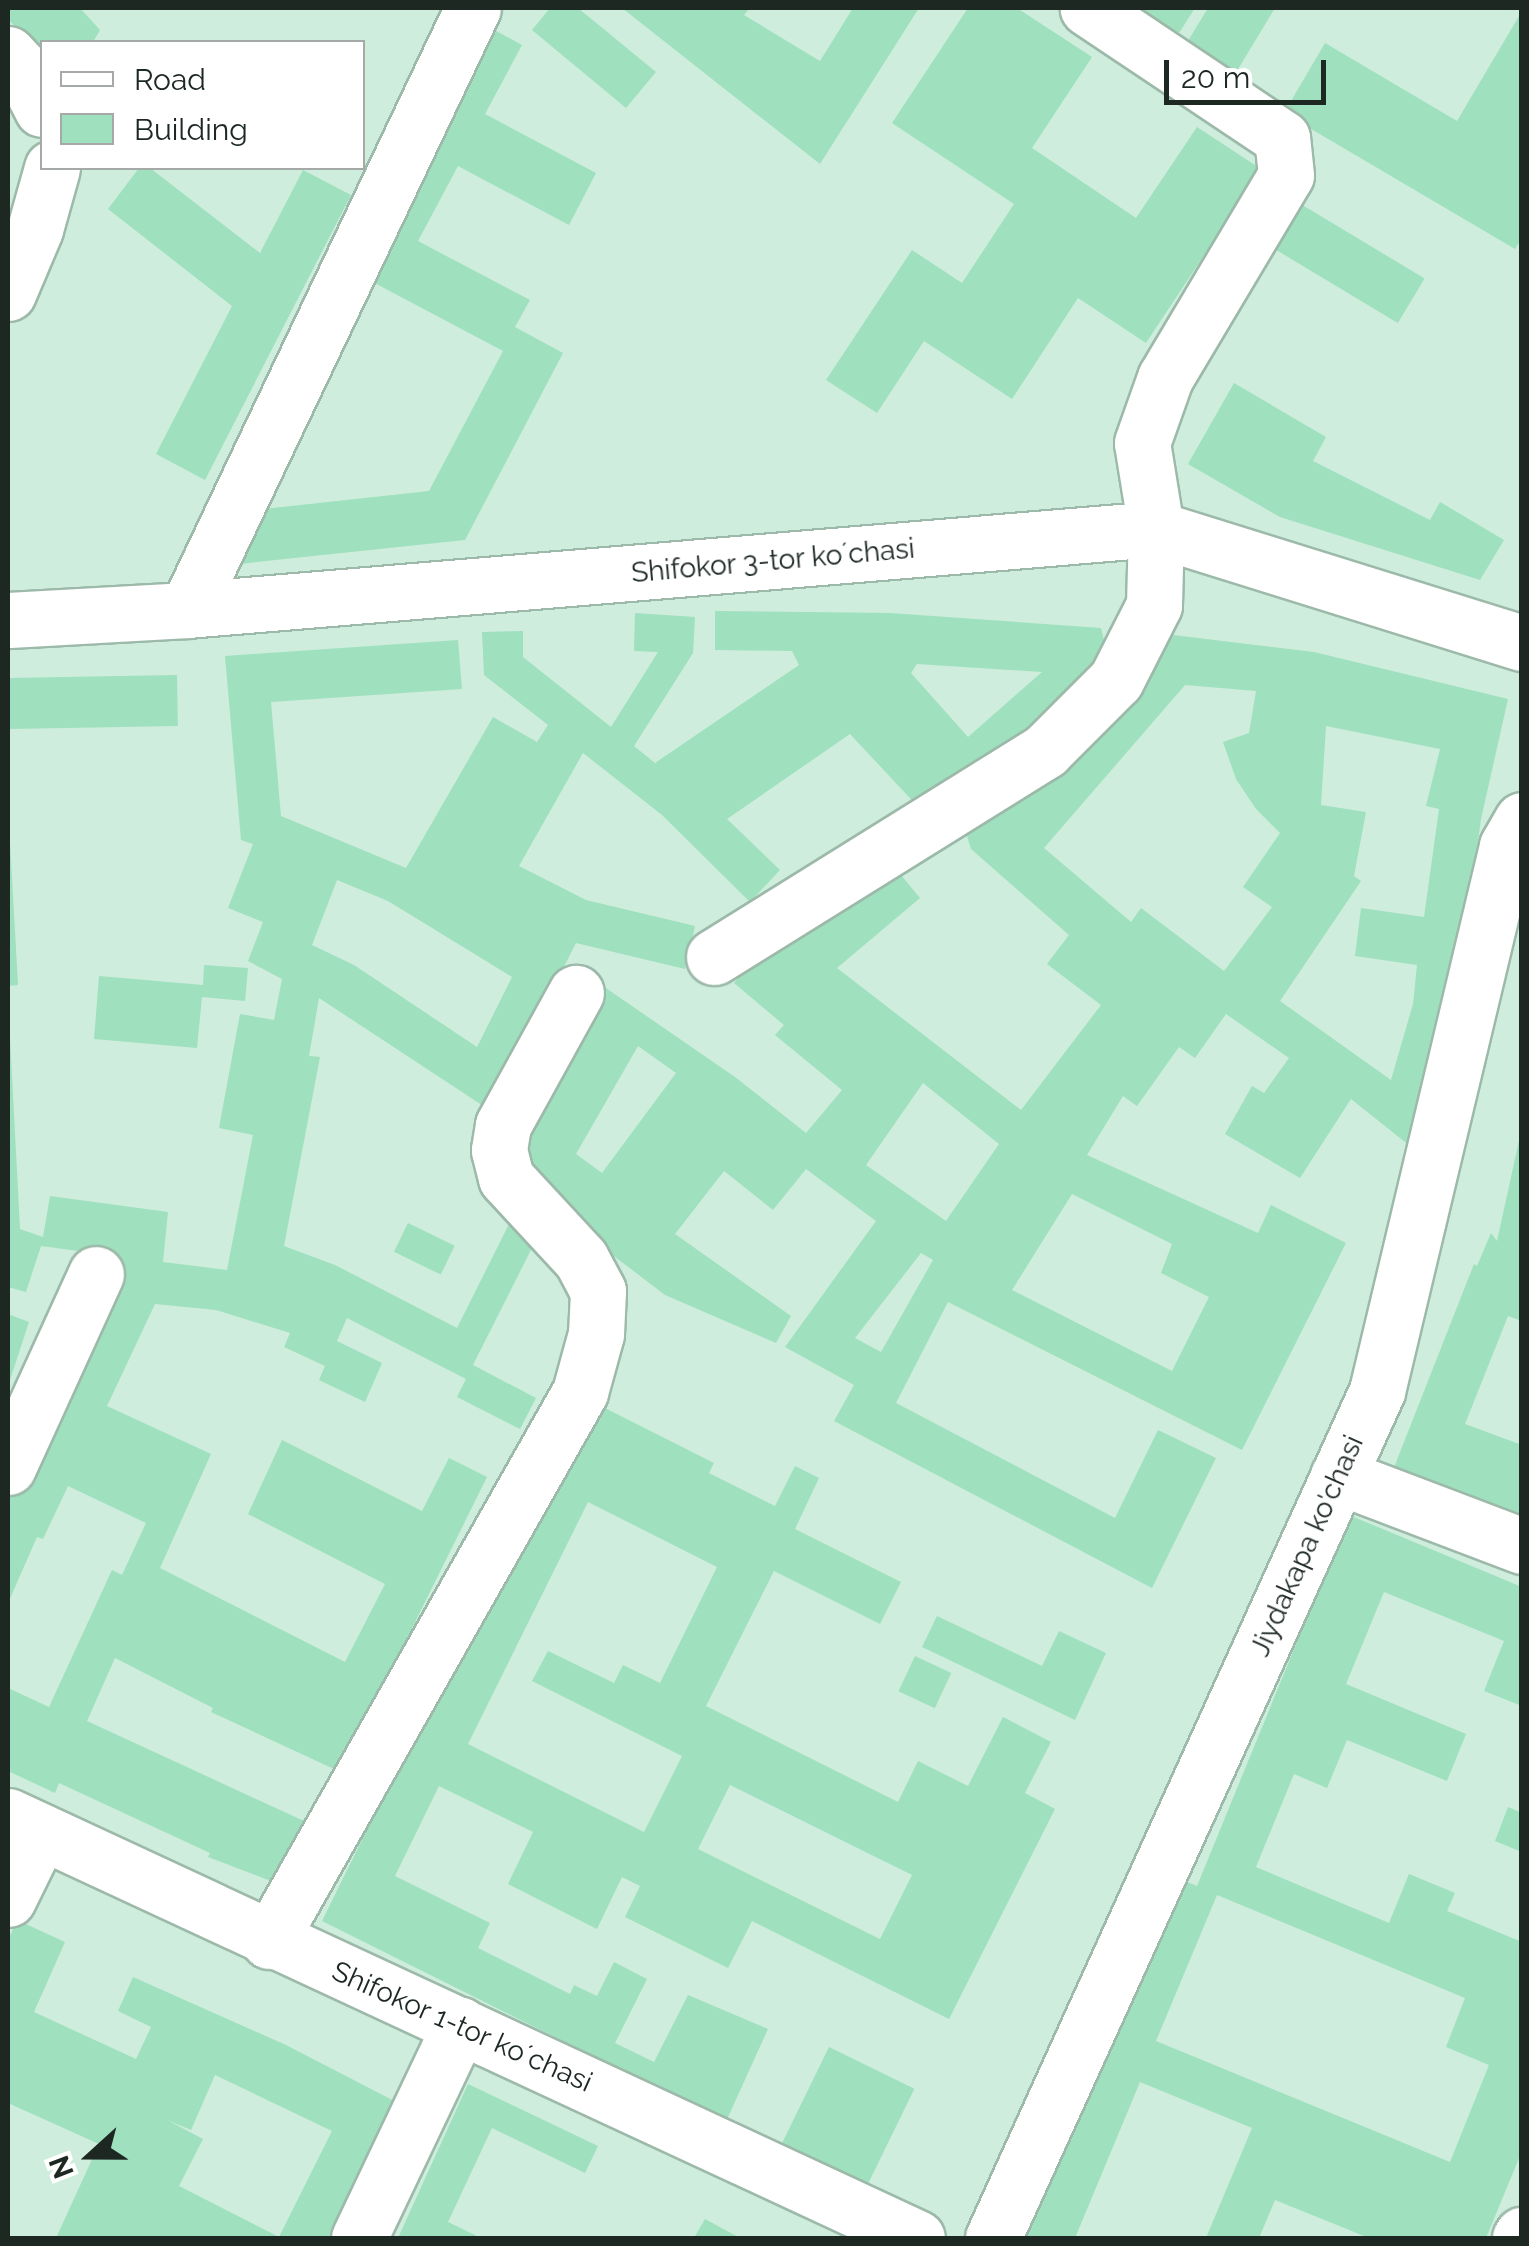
<!DOCTYPE html>
<meta charset="utf-8">
<style>
body{margin:0}
#map{position:relative;width:1529px;height:2246px;overflow:hidden;background:#ceeddc;font-family:Raleway,sans-serif}
div>[style]{position:absolute}
.building>*{inset:0;background:#9fe0be;transform-origin:0 0}
.roads{filter:drop-shadow(2px 0 #9cb9a9) drop-shadow(-2px 0 #9cb9a9) drop-shadow(0 2px #9cb9a9) drop-shadow(0 -2px #9cb9a9)}
.minor>*{height:55px;margin:-27.5px;padding:0 27.5px;transform-origin:27.5px;border-radius:27.5px;background:#fff}
span{translate:-50% -50%;white-space:nowrap;text-align:center;line-height:1.15;-webkit-text-stroke:8px #fff;paint-order:stroke}
.street-label{font-size:28px;color:#1d2822}
.frame{position:absolute;inset:0;border:10px solid #1d2822;pointer-events:none}
.legend{position:absolute;left:40px;top:40px;width:325px;height:130px;box-sizing:border-box;background:#fff;border:2px solid #a5a9a7;margin:0;padding:12px 18px;list-style:none;font-size:30px;color:#1d2822}
.legend li{display:flex;align-items:center;gap:20px;height:50px}
.legend b{width:50px;border:2px solid #a5a9a7}
.north{position:absolute;left:40px;top:2106px;width:100px;height:100px;-webkit-text-stroke:8px #fff;paint-order:stroke;rotate:249deg;font-size:28px;font-weight:700;line-height:40px;text-align:center;color:#1d2822}
.north::after{content:'';display:block;margin:auto;width:35px;height:45px;background:#1d2822;clip-path:polygon(50% 0,100% 100%,50% 72%,0 100%)}
.scale{position:absolute;left:1164px;top:60px;width:162px;height:45px;box-sizing:border-box;border:5px solid #1d2822;border-top:0;padding-left:12px;font-size:30px;line-height:35px;white-space:nowrap;color:#1d2822;-webkit-text-stroke:8px #fff;paint-order:stroke}
</style>
<div id="map">
<div class="building">
<i style="clip-path:polygon(8px 8px,80px 8px,100px 30px,93px 42px,42px 42px,42px 56px,8px 19px)"></i>
<i style="clip-path:polygon(550px 8px,578px 8px,656px 72px,626px 108px,532px 30px)"></i>
<i style="clip-path:polygon(622px 8px,750px 8px,744px 15px,820px 61px,853px 8px,919px 8px,820px 164px)"></i>
<i style="clip-path:polygon(968px 8px,1017px 8px,1092px 57px,1032px 148px,1136px 218px,1197px 127px,1261px 169px,1146px 343px,1078px 298px,1012px 399px,924px 341px,877px 413px,826px 380px,912px 250px,962px 283px,1014px 204px,892px 123px)"></i>
<i style="clip-path:polygon(1137px 8px,1195px 8px,1179px 33px)"></i>
<i style="clip-path:polygon(1208px 8px,1275px 8px,1229px 84px,1180px 54px)"></i>
<i style="clip-path:polygon(1522px 11px,1522px 238px,1515px 249px,1284px 113px,1325px 43px,1457px 121px)"></i>
<i style="clip-path:polygon(480px 22px,522px 45px,485px 114px,596px 173px,569px 225px,458px 166px,418px 241px,530px 300px,515px 327px,563px 353px,465px 540px,210px 567px,236px 512px,429px 491px,503px 351px,350px 270px)"></i>
<i style="clip-path:polygon(139px 168px,150px 168px,260px 253px,303px 170px,351px 195px,205px 480px,156px 454px,232px 306px,108px 209px)"></i>
<i style="left:1284px;top:194px;width:164px;height:52px;rotate:31deg"></i>
<i style="clip-path:polygon(1234px 383px,1326px 437px,1313px 461px,1430px 520px,1440px 502px,1504px 540px,1480px 580px,1280px 517px,1188px 464px)"></i>
<i style="clip-path:polygon(evenodd,715px 611px,890px 613px,1101px 628px,1112px 673px,922px 811px,850px 734px,727px 819px,780px 870px,750px 902px,662px 815px,583px 753px,519px 866px,586px 900px,695px 926px,685px 969px,576px 943px,491px 1111px,319px 998px,309px 1056px,320px 1057px,284px 1246px,335px 1265px,457px 1328px,514px 1214px,542px 1228px,473px 1365px,536px 1398px,520px 1429px,457px 1397px,466px 1379px,347px 1318px,337px 1341px,382px 1363px,365px 1402px,319px 1380px,325px 1366px,284px 1347px,290px 1333px,216px 1310px,155px 1304px,107px 1406px,211px 1454px,160px 1568px,345px 1662px,385px 1584px,248px 1514px,282px 1440px,422px 1511px,449px 1458px,487px 1477px,361px 1731px,334px 1769px,211px 1712px,213px 1708px,115px 1658px,87px 1721px,304px 1821px,276px 1883px,208px 1857px,210px 1853px,59px 1783px,55px 1793px,8px 1771px,8px 1688px,49px 1707px,112px 1570px,122px 1575px,146px 1523px,68px 1486px,43px 1539px,37px 1537px,8px 1603px,8px 1493px,116px 1256px,41px 1246px,26px 1292px,8px 1287px,8px 998px,20px 1229px,43px 1237px,50px 1196px,168px 1212px,163px 1262px,227px 1270px,253px 1135px,219px 1128px,240px 1014px,274px 1020px,282px 979px,248px 961px,263px 922px,228px 908px,253px 844px,241px 840px,225px 656px,458px 640px,462px 689px,271px 702px,281px 816px,406px 868px,493px 717px,537px 742px,548px 725px,484px 675px,482px 632px,523px 631px,523px 657px,611px 727px,658px 652px,634px 651px,635px 613px,695px 617px,693px 653px,634px 746px,655px 763px,799px 665px,792px 651px,715px 650px,715px 611px,917px 664px,1042px 672px,968px 737px,911px 673px,917px 664px,715px 611px,337px 880px,388px 901px,512px 977px,477px 1047px,354px 965px,312px 945px,337px 880px)"></i>
<i style="clip-path:polygon(evenodd,1173px 635px,1314px 652px,1508px 699px,1481px 819px,1455px 1010px,1415px 1150px,1351px 1099px,1300px 1178px,1225px 1134px,1252px 1086px,1264px 1093px,1289px 1058px,1226px 1014px,1195px 1058px,1179px 1047px,1137px 1106px,1123px 1096px,1087px 1155px,1258px 1233px,1271px 1205px,1346px 1243px,1242px 1450px,948px 1302px,896px 1403px,1115px 1518px,1158px 1430px,1216px 1458px,1152px 1588px,834px 1421px,854px 1385px,785px 1347px,876px 1221px,806px 1169px,773px 1210px,724px 1171px,675px 1234px,791px 1316px,776px 1343px,665px 1295px,602px 1247px,507px 1148px,600px 984px,735px 1077px,806px 1133px,842px 1090px,775px 1035px,784px 1025px,734px 983px,760px 951px,896px 869px,920px 898px,837px 968px,1021px 1110px,1101px 1005px,1047px 964px,1069px 935px,971px 849px,967px 836px,1072px 756px,1173px 635px,1185px 685px,1256px 691px,1249px 733px,1223px 742px,1236px 779px,1256px 809px,1280px 833px,1243px 887px,1272px 907px,1224px 971px,1141px 908px,1131px 922px,1044px 848px,1185px 685px,1173px 635px,1326px 726px,1440px 749px,1426px 806px,1439px 809px,1424px 917px,1361px 908px,1355px 956px,1417px 965px,1413px 1004px,1391px 1080px,1280px 1001px,1361px 881px,1354px 876px,1366px 812px,1321px 805px,1326px 726px,1173px 635px,638px 1046px,676px 1073px,602px 1173px,576px 1154px,638px 1046px,1173px 635px,923px 1083px,999px 1144px,946px 1221px,866px 1165px,923px 1083px,1173px 635px,1072px 1194px,1172px 1244px,1161px 1273px,1209px 1297px,1172px 1371px,1012px 1290px,1072px 1194px,1173px 635px,921px 1253px,933px 1260px,881px 1352px,855px 1338px,921px 1253px)"></i>
<i style="left:177px;top:675px;width:51px;height:169px;rotate:89deg"></i>
<i style="clip-path:polygon(8px 807px,18px 985px,8px 986px)"></i>
<i style="clip-path:polygon(204px 965px,248px 968px,245px 1001px,202px 997px,197px 1048px,94px 1039px,99px 976px,203px 985px)"></i>
<i style="clip-path:polygon(1520px 1136px,1522px 1321px,1508px 1316px,1465px 1424px,1522px 1445px,1522px 1518px,1393px 1470px,1474px 1264px,1477px 1266px,1491px 1233px,1497px 1241px)"></i>
<i style="left:408px;top:1223px;width:52px;height:32px;rotate:26deg"></i>
<i style="clip-path:polygon(8px 1314px,29px 1322px,8px 1386px)"></i>
<i style="clip-path:polygon(evenodd,581px 1396px,714px 1463px,709px 1473px,775px 1506px,795px 1466px,819px 1478px,795px 1529px,901px 1582px,880px 1624px,774px 1571px,706px 1706px,898px 1802px,918px 1761px,968px 1786px,1003px 1717px,1051px 1742px,1025px 1793px,1055px 1809px,949px 2019px,752px 1921px,728px 1968px,625px 1917px,640px 1886px,622px 1877px,597px 1929px,508px 1884px,533px 1832px,439px 1786px,395px 1876px,490px 1923px,478px 1948px,570px 1994px,574px 1985px,597px 1996px,614px 1962px,647px 1979px,615px 2043px,654px 2062px,688px 1995px,768px 2029px,719px 2137px,565px 2061px,573px 2046px,322px 1921px,581px 1396px,588px 1502px,717px 1567px,660px 1683px,623px 1665px,614px 1683px,548px 1651px,532px 1681px,682px 1756px,644px 1832px,468px 1744px,588px 1502px,581px 1396px,730px 1785px,912px 1875px,880px 1939px,698px 1849px,730px 1785px)"></i>
<i style="clip-path:polygon(evenodd,1349px 1515px,1522px 1587px,1522px 1706px,1484px 1691px,1504px 1641px,1384px 1592px,1346px 1684px,1466px 1734px,1447px 1781px,1347px 1740px,1327px 1788px,1294px 1774px,1256px 1867px,1389px 1923px,1409px 1874px,1455px 1893px,1447px 1911px,1522px 1942px,1522px 2151px,1486px 2238px,1369px 2238px,1275px 2200px,1259px 2238px,1206px 2238px,1252px 2128px,1140px 2082px,1075px 2238px,1019px 2238px,1168px 1874px,1197px 1886px,1349px 1515px,1217px 1895px,1465px 1998px,1446px 2047px,1489px 2065px,1450px 2162px,1156px 2041px,1217px 1895px)"></i>
<i style="clip-path:polygon(937px 1616px,1042px 1666px,1059px 1631px,1106px 1653px,1075px 1720px,922px 1647px)"></i>
<i style="left:915px;top:1656px;width:40px;height:39px;rotate:25deg"></i>
<i style="clip-path:polygon(1508px 1807px,1522px 1813px,1522px 1852px,1495px 1841px)"></i>
<i style="clip-path:polygon(evenodd,17px 1920px,65px 1942px,34px 2012px,136px 2059px,151px 2027px,118px 2011px,133px 1977px,286px 2045px,402px 2105px,335px 2238px,56px 2238px,99px 2144px,8px 2103px,8px 1940px,17px 1920px,215px 2075px,332px 2131px,279px 2237px,179px 2186px,203px 2139px,167px 2120px,191px 2130px,215px 2075px)"></i>
<i style="left:829px;top:2047px;width:95px;height:126px;rotate:26deg"></i>
<i style="clip-path:polygon(468px 2084px,598px 2146px,585px 2173px,492px 2128px,448px 2222px,481px 2238px,398px 2238px)"></i>
<i style="clip-path:polygon(705px 2219px,740px 2238px,694px 2238px)"></i>
</div>
<div class="roads">
<div class="minor">
<i style="left:8px;top:54px;width:19px;rotate:47deg"></i>
<i style="left:21px;top:68px;width:46px;rotate:62.9deg"></i>
<i style="left:8px;top:293px;width:69px;rotate:-67.1deg"></i>
<i style="left:35px;top:229px;width:63px;rotate:-74.4deg"></i>
<i style="left:187px;top:610px;width:666px;rotate:-64.59deg"></i>
<i style="left:8px;top:620px;width:179px;rotate:-3.2deg"></i>
<i style="left:187px;top:610px;width:972px;rotate:-4.78deg"></i>
<i style="left:1156px;top:529px;width:383px;rotate:17.3deg"></i>
<i style="left:714px;top:957px;width:390px;rotate:-31.9deg"></i>
<i style="left:1045px;top:751px;width:100px;rotate:-45deg"></i>
<i style="left:1116px;top:680px;width:84px;rotate:-63.1deg"></i>
<i style="left:1154px;top:605px;width:76px;rotate:-88.5deg"></i>
<i style="left:1156px;top:529px;width:87px;rotate:-99.2deg"></i>
<i style="left:1142px;top:443px;width:69px;rotate:-70.5deg"></i>
<i style="left:1165px;top:378px;width:236px;rotate:-59.2deg"></i>
<i style="left:1286px;top:175px;width:37px;rotate:-96deg"></i>
<i style="left:1282px;top:138px;width:234px;rotate:-146.2deg"></i>
<i style="left:8px;top:1467px;width:212px;rotate:-65.5deg"></i>
<i style="left:1338px;top:1476px;width:197px;rotate:20.8deg"></i>
<i style="left:8px;top:1816px;width:1002px;rotate:24.9deg"></i>
<i style="left:8px;top:1899px;width:75px;rotate:-63.8deg"></i>
<i style="left:269px;top:1941px;width:631px;rotate:-60.47deg"></i>
<i style="left:580px;top:1392px;width:60px;rotate:-74.6deg"></i>
<i style="left:596px;top:1334px;width:43px;rotate:-87.3deg"></i>
<i style="left:598px;top:1291px;width:36px;rotate:-118deg"></i>
<i style="left:581px;top:1259px;width:110px;rotate:-132.8deg"></i>
<i style="left:506px;top:1178px;width:29px;rotate:-104deg"></i>
<i style="left:499px;top:1150px;width:25px;rotate:-81deg"></i>
<i style="left:503px;top:1125px;width:151px;rotate:-61.1deg"></i>
<i style="left:359px;top:2238px;width:236px;rotate:-64.6deg"></i>
<i style="left:993px;top:2238px;width:930px;rotate:-65.61deg"></i>
<i style="left:1377px;top:1391px;width:560px;rotate:-76.58deg"></i>
<i style="left:1507px;top:846px;width:30px;rotate:-60deg"></i>
<i style="left:1520px;top:2238px;width:4px;rotate:-56deg"></i>
</div>
</div>
<div class="street-label">
<span style="left:773px;top:561px;rotate:-5deg">Shifokor 3-tor koʼchasi</span>
<span style="left:1307px;top:1546px;rotate:-66deg">Jiydakapa ko'chasi</span>
<span style="left:462px;top:2027px;rotate:24deg">Shifokor 1-tor koʼchasi</span>
</div>
<div class="frame"></div>
<ul class="legend">
<li><b style="height:12px;background:#fff"></b>Road</li>
<li><b style="height:28px;background:#9fe0be"></b>Building</li>
</ul>
<div class="north">N</div>
<div class="scale">20 m</div>
</div>
